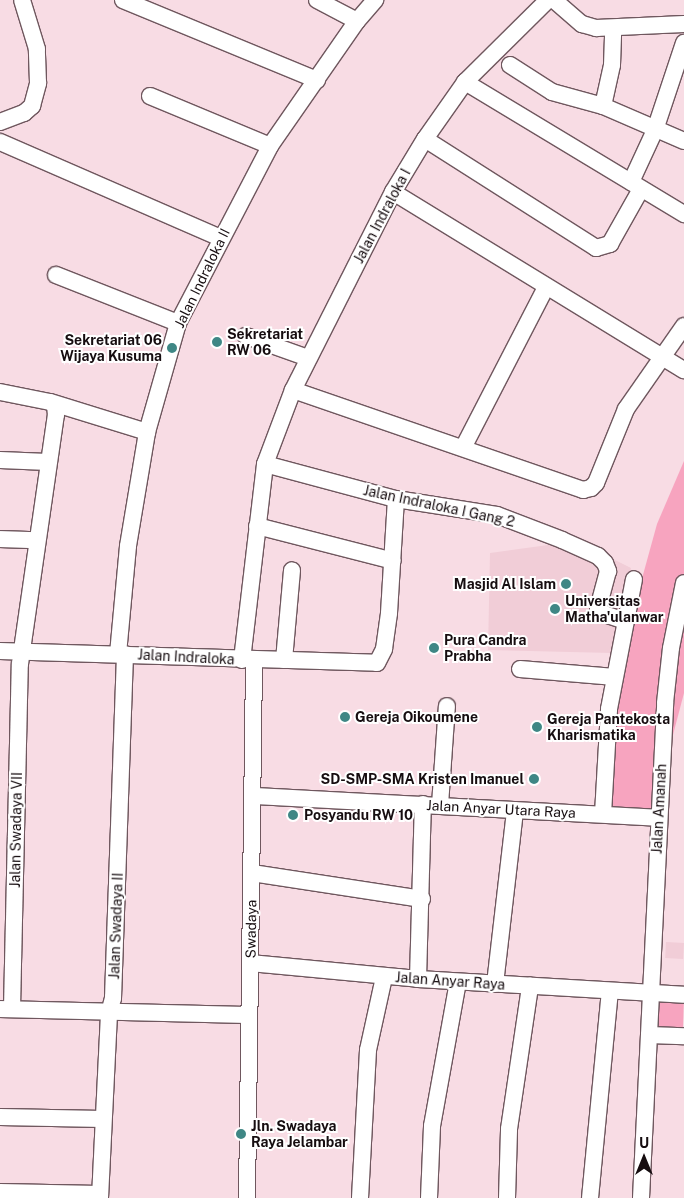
<!DOCTYPE html>
<style>
body{margin:0}
#map{position:relative;width:684px;height:1198px;overflow:hidden;background:#f8dce4;font-family:"Public Sans",sans-serif}
div>[style]{position:absolute}
.built>*{inset:0;background:#f1cdd7;transform-origin:0 0}
.green>*{inset:0;background:#f7a4bf;transform-origin:0 0}
.roads{filter:drop-shadow(1px 0 #6f575e) drop-shadow(-1px 0 #6f575e) drop-shadow(0 1px #6f575e) drop-shadow(0 -1px #6f575e)}
.minor>*{height:16px;margin:-8px;padding:0 8px;transform-origin:8px;border-radius:8px;background:#fff}
.dots>*{width:14px;height:14px;translate:-50% -50%;box-sizing:border-box;border:2px solid #fff;border-radius:50%}
span{translate:-50% -50%;white-space:nowrap;text-align:center;line-height:1.15;-webkit-text-stroke:4px #fff;paint-order:stroke}
.street-label{font-size:14px;color:#160d10}
.poi-label{font-size:14px;color:#160d10;font-weight:700}
.left{translate:0 -50%;text-align:left}
.right{translate:-100% -50%;text-align:right}
.north{position:absolute;left:619px;top:1133px;width:50px;height:50px;-webkit-text-stroke:4px #fff;paint-order:stroke;rotate:0deg;font-size:14px;font-weight:700;line-height:20px;text-align:center;color:#160d10}
.north::after{content:'';display:block;margin:auto;width:18px;height:22px;background:#160d10;clip-path:polygon(50% 0,100% 100%,50% 72%,0 100%)}
</style>
<div id="map">
<div class="built">
<i style="clip-path:polygon(577px 541px,631px 568px,612px 653px,488px 650px,490px 553px)"></i>
<i style="left:666px;top:942px;width:18px;height:16px;rotate:3deg"></i>
</div>
<div class="green">
<i style="clip-path:polygon(684px 461px,684px 693px,653px 811px,608px 807px,603px 760px,638px 593px,657px 524px)"></i>
<i style="left:656px;top:996px;width:28px;height:36px;rotate:2deg"></i>
</div>
<div class="roads">
<div class="minor">
<i style="left:123px;top:0;width:210px;rotate:22.4deg"></i>
<i style="left:317px;top:0;width:45px;rotate:27.7deg"></i>
<i style="left:554px;top:0;width:37px;rotate:41deg"></i>
<i style="left:582px;top:24px;width:15px;rotate:16deg"></i>
<i style="left:596px;top:28px;width:88px;rotate:-2.6deg"></i>
<i style="left:510px;top:65px;width:50px;rotate:32.7deg"></i>
<i style="left:552px;top:92px;width:53px;rotate:15.4deg"></i>
<i style="left:603px;top:106px;width:88px;rotate:23.4deg"></i>
<i style="left:465px;top:82px;width:256px;rotate:31.1deg"></i>
<i style="left:150px;top:96px;width:130px;rotate:22.6deg"></i>
<i style="left:603px;top:106px;width:42px;rotate:-77.6deg"></i>
<i style="left:612px;top:65px;width:37px;rotate:-88deg"></i>
<i style="left:0;top:122px;width:26px;rotate:-21deg"></i>
<i style="left:24px;top:113px;width:11px;rotate:-41deg"></i>
<i style="left:32px;top:106px;width:24px;rotate:-75deg"></i>
<i style="left:38px;top:83px;width:34px;rotate:-92deg"></i>
<i style="left:37px;top:49px;width:51px;rotate:-107deg"></i>
<i style="left:425px;top:139px;width:203px;rotate:32.5deg"></i>
<i style="left:596px;top:248px;width:15px;rotate:-16deg"></i>
<i style="left:610px;top:244px;width:63px;rotate:-60.6deg"></i>
<i style="left:0;top:142px;width:241px;rotate:23.5deg"></i>
<i style="left:631px;top:182px;width:57px;rotate:-65.2deg"></i>
<i style="left:655px;top:130px;width:92px;rotate:-71.6deg"></i>
<i style="left:393px;top:192px;width:341px;rotate:31.5deg"></i>
<i style="left:56px;top:275px;width:131px;rotate:21.5deg"></i>
<i style="left:246px;top:336px;width:66px;rotate:19.5deg"></i>
<i style="left:293px;top:390px;width:307px;rotate:19deg"></i>
<i style="left:583px;top:490px;width:8px;rotate:-14deg"></i>
<i style="left:591px;top:488px;width:7px;rotate:-45deg"></i>
<i style="left:596px;top:483px;width:80px;rotate:-67.9deg"></i>
<i style="left:626px;top:409px;width:101px;rotate:-55.1deg"></i>
<i style="left:0;top:392px;width:51px;rotate:11.3deg"></i>
<i style="left:50px;top:402px;width:102px;rotate:17.2deg"></i>
<i style="left:464px;top:446px;width:179px;rotate:-62.7deg"></i>
<i style="left:0;top:460px;width:48px;rotate:2.4deg"></i>
<i style="left:265px;top:464px;width:136px;rotate:15deg"></i>
<i style="left:396px;top:499px;width:102px;rotate:9deg"></i>
<i style="left:497px;top:515px;width:70px;rotate:21deg"></i>
<i style="left:562px;top:540px;width:39px;rotate:24deg"></i>
<i style="left:598px;top:556px;width:10px;rotate:45deg"></i>
<i style="left:605px;top:563px;width:9px;rotate:69deg"></i>
<i style="left:608px;top:571px;width:38px;rotate:105deg"></i>
<i style="left:598px;top:608px;width:8px;rotate:45deg"></i>
<i style="left:604px;top:614px;width:23px;rotate:18deg"></i>
<i style="left:257px;top:526px;width:140px;rotate:14.4deg"></i>
<i style="left:0;top:539px;width:36px;rotate:2deg"></i>
<i style="left:0;top:651px;width:377px;rotate:1.8deg"></i>
<i style="left:377px;top:663px;width:16px;rotate:-63deg"></i>
<i style="left:384px;top:649px;width:36px;rotate:-82deg"></i>
<i style="left:389px;top:613px;width:114px;rotate:-86.5deg"></i>
<i style="left:118px;top:654px;width:108px;rotate:-84.7deg"></i>
<i style="left:128px;top:546px;width:116px;rotate:-80.5deg"></i>
<i style="left:147px;top:432px;width:113px;rotate:-74.1deg"></i>
<i style="left:178px;top:323px;width:199px;rotate:-62.5deg"></i>
<i style="left:270px;top:146px;width:152px;rotate:-55.2deg"></i>
<i style="left:357px;top:21px;width:28px;rotate:-49deg"></i>
<i style="left:242px;top:660px;width:197px;rotate:-83.3deg"></i>
<i style="left:265px;top:464px;width:79px;rotate:-69.3deg"></i>
<i style="left:293px;top:390px;width:222px;rotate:-63.2deg"></i>
<i style="left:393px;top:192px;width:62px;rotate:-58.9deg"></i>
<i style="left:425px;top:139px;width:70px;rotate:-54.9deg"></i>
<i style="left:465px;top:82px;width:117px;rotate:-44.7deg"></i>
<i style="left:284px;top:660px;width:90px;rotate:-84.9deg"></i>
<i style="left:520px;top:669px;width:95px;rotate:4.8deg"></i>
<i style="left:254px;top:796px;width:405px;rotate:3.1deg"></i>
<i style="left:440px;top:805px;width:99px;rotate:-86deg"></i>
<i style="left:603px;top:814px;width:105px;rotate:-86.7deg"></i>
<i style="left:609px;top:709px;width:132px;rotate:-79.1deg"></i>
<i style="left:252px;top:873px;width:172px;rotate:8.7deg"></i>
<i style="left:250px;top:963px;width:169px;rotate:5.4deg"></i>
<i style="left:418px;top:979px;width:266px;rotate:3.4deg"></i>
<i style="left:418px;top:979px;width:175px;rotate:-88.4deg"></i>
<i style="left:495px;top:984px;width:175px;rotate:-83.4deg"></i>
<i style="left:12px;top:1008px;width:344px;rotate:-88.7deg"></i>
<i style="left:20px;top:664px;width:252px;rotate:-81.8deg"></i>
<i style="left:56px;top:415px;width:10px;rotate:-96deg"></i>
<i style="left:0;top:1009px;width:249px;rotate:1.4deg"></i>
<i style="left:649px;top:1035px;width:35px;rotate:2deg"></i>
<i style="left:0;top:1117px;width:103px;rotate:1.1deg"></i>
<i style="left:0;top:1192px;width:100px;rotate:1.1deg"></i>
<i style="left:100px;top:1198px;width:185px;rotate:-87.2deg"></i>
<i style="left:109px;top:1013px;width:16px;rotate:-75deg"></i>
<i style="left:113px;top:998px;width:344px;rotate:-88deg"></i>
<i style="left:247px;top:1198px;width:538px;rotate:-89.25deg"></i>
<i style="left:360px;top:1198px;width:148px;rotate:-86.9deg"></i>
<i style="left:368px;top:1050px;width:75px;rotate:-77.6deg"></i>
<i style="left:429px;top:1198px;width:72px;rotate:-87.6deg"></i>
<i style="left:432px;top:1126px;width:146px;rotate:-79.8deg"></i>
<i style="left:507px;top:1198px;width:69px;rotate:-88.3deg"></i>
<i style="left:509px;top:1129px;width:145px;rotate:-81.6deg"></i>
<i style="left:590px;top:1198px;width:208px;rotate:-84.5deg"></i>
<i style="left:641px;top:1198px;width:496px;rotate:-87.2deg"></i>
<i style="left:665px;top:703px;width:55px;rotate:-83.8deg"></i>
<i style="left:671px;top:648px;width:66px;rotate:-78.7deg"></i>
</div>
</div>
<div class="dots">
<i style="left:217px;top:342px;background:#3f8785"></i>
<i style="left:172px;top:348px;background:#3f8785"></i>
<i style="left:566px;top:584px;background:#3f8785"></i>
<i style="left:555px;top:609px;background:#3f8785"></i>
<i style="left:434px;top:648px;background:#3f8785"></i>
<i style="left:345px;top:717px;background:#3f8785"></i>
<i style="left:537px;top:727px;background:#3f8785"></i>
<i style="left:534px;top:779px;background:#3f8785"></i>
<i style="left:293px;top:815px;background:#3f8785"></i>
<i style="left:241px;top:1134px;background:#3f8785"></i>
</div>
<div class="street-label">
<span style="left:382px;top:216px;rotate:-62deg">Jalan Indraloka I</span>
<span style="left:202px;top:278px;rotate:-64deg">Jalan Indraloka II</span>
<span style="left:439px;top:506px;rotate:12deg">Jalan Indraloka I Gang 2</span>
<span style="left:186px;top:657px;rotate:3deg">Jalan Indraloka</span>
<span style="left:501px;top:809px;rotate:3deg">Jalan Anyar Utara Raya</span>
<span style="left:659px;top:809px;rotate:-87deg">Jalan Amanah</span>
<span style="left:16px;top:830px;rotate:-89deg">Jalan Swadaya VII</span>
<span style="left:116px;top:926px;rotate:-88deg">Jalan Swadaya II</span>
<span style="left:251px;top:929px;rotate:-89deg">Swadaya</span>
<span style="left:450px;top:981px;rotate:4deg">Jalan Anyar Raya</span>
</div>
<div class="poi-label">
<span class="left" style="left:227px;top:342px">Sekretariat<br>RW 06</span>
<span class="right" style="left:162px;top:348px">Sekretariat 06<br>Wijaya Kusuma</span>
<span class="right" style="left:556px;top:584px">Masjid Al Islam</span>
<span class="left" style="left:565px;top:609px">Universitas<br>Matha'ulanwar</span>
<span class="left" style="left:444px;top:648px">Pura Candra<br>Prabha</span>
<span class="left" style="left:355px;top:717px">Gereja Oikoumene</span>
<span class="left" style="left:547px;top:727px">Gereja Pantekosta<br>Kharismatika</span>
<span class="right" style="left:524px;top:779px">SD-SMP-SMA Kristen Imanuel</span>
<span class="left" style="left:304px;top:815px">Posyandu RW 10</span>
<span class="left" style="left:251px;top:1134px">Jln. Swadaya<br>Raya Jelambar</span>
</div>
<div class="north">U</div>
</div>
